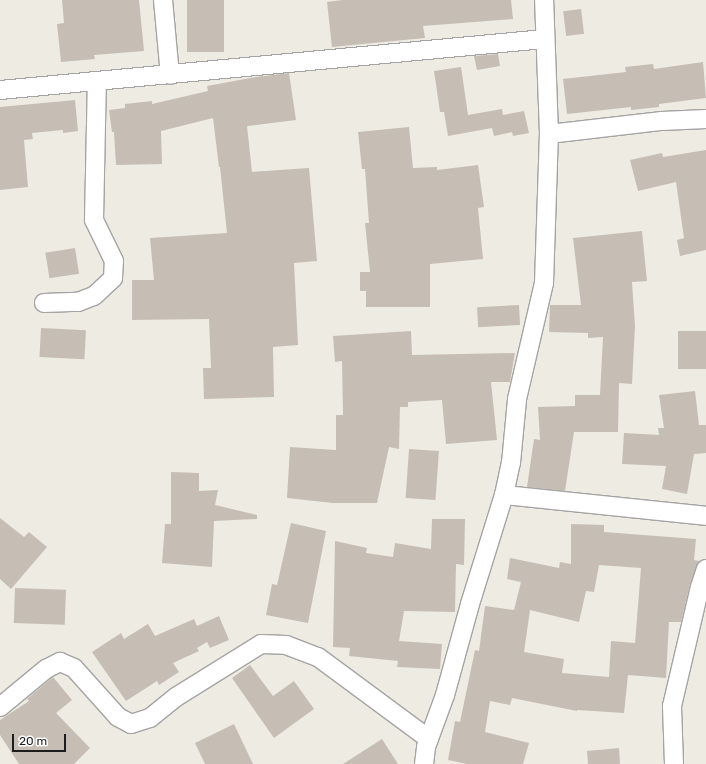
<!DOCTYPE html>
<style>
body{margin:0}
#map{position:relative;width:706px;height:764px;overflow:hidden;background:#eeebe2;font-family:Rubik,sans-serif}
div>[style]{position:absolute}
.building>*{inset:0;background:#c6beb5;transform-origin:0 0}
.roads{filter:drop-shadow(1px 0 #a4a4a4) drop-shadow(-1px 0 #a4a4a4) drop-shadow(0 1px #a4a4a4) drop-shadow(0 -1px #a4a4a4)}
.minor>*{height:18px;margin:-9px;padding:0 9px;transform-origin:9px;border-radius:9px;background:#fff}
span{translate:-50% -50%;white-space:nowrap;text-align:center;line-height:1.15;-webkit-text-stroke:3px #fff;paint-order:stroke}
.scale{position:absolute;left:12px;top:734px;width:54px;height:18px;box-sizing:border-box;border:2px solid #1d1d1d;border-top:0;padding-left:5px;font-size:12px;line-height:14px;white-space:nowrap;color:#1d1d1d;-webkit-text-stroke:3px #fff;paint-order:stroke}
</style>
<div id="map">
<div class="building">
<i style="clip-path:polygon(62px 0,139px 0,144px 51px,94px 55px,95px 59px,61px 62px,57px 24px,64px 23px)"></i>
<i style="left:187px;top:0;width:37px;height:52px"></i>
<i style="clip-path:polygon(342px 0,511px 0,513px 19px,423px 26px,425px 38px,332px 47px,327px 2px)"></i>
<i style="left:581px;top:9px;width:25px;height:18px;rotate:83deg"></i>
<i style="clip-path:polygon(498px 54px,500px 66px,477px 70px,474px 56px)"></i>
<i style="clip-path:polygon(703px 62px,706px 98px,659px 104px,659px 107px,631px 110px,631px 107px,567px 114px,563px 79px,626px 72px,625px 67px,653px 64px,654px 69px)"></i>
<i style="clip-path:polygon(461px 67px,468px 115px,502px 109px,503px 115px,524px 111px,529px 133px,513px 136px,512px 132px,494px 136px,492px 128px,448px 136px,444px 112px,440px 112px,434px 71px)"></i>
<i style="clip-path:polygon(289px 73px,296px 120px,247px 126px,252px 172px,309px 168px,317px 261px,294px 263px,298px 345px,273px 347px,274px 397px,204px 399px,203px 368px,211px 368px,209px 319px,132px 320px,132px 280px,154px 280px,150px 238px,227px 233px,220px 167px,219px 167px,213px 118px,161px 131px,162px 164px,116px 165px,114px 132px,112px 132px,109px 110px,125px 108px,125px 104px,152px 101px,152px 104px,208px 91px,207px 86px,256px 77px)"></i>
<i style="clip-path:polygon(75px 100px,78px 131px,63px 133px,63px 130px,32px 133px,33px 139px,24px 140px,28px 187px,0 190px,0 107px)"></i>
<i style="clip-path:polygon(409px 127px,413px 168px,437px 167px,437px 170px,478px 165px,484px 207px,478px 208px,483px 259px,430px 264px,430px 307px,366px 307px,366px 291px,360px 291px,360px 272px,370px 272px,365px 223px,369px 223px,365px 169px,362px 169px,358px 132px)"></i>
<i style="clip-path:polygon(706px 150px,706px 250px,680px 256px,677px 240px,684px 238px,676px 182px,638px 191px,630px 160px,662px 153px,663px 157px)"></i>
<i style="clip-path:polygon(642px 231px,647px 281px,632px 282px,635px 326px,632px 384px,619px 383px,618px 432px,574px 432px,565px 491px,527px 487px,534px 439px,540px 440px,538px 407px,575px 406px,575px 395px,600px 395px,603px 337px,588px 338px,588px 333px,549px 332px,550px 305px,581px 305px,573px 238px)"></i>
<i style="left:75px;top:248px;width:26px;height:30px;rotate:81deg"></i>
<i style="left:519px;top:305px;width:20px;height:42px;rotate:87deg"></i>
<i style="left:41px;top:328px;width:45px;height:29px;rotate:3deg"></i>
<i style="clip-path:polygon(411px 331px,412px 355px,515px 353px,510px 382px,491px 382px,497px 440px,446px 444px,442px 400px,408px 402px,408px 407px,400px 407px,399px 449px,389px 447px,377px 503px,333px 503px,287px 498px,290px 447px,336px 450px,336px 415px,343px 415px,342px 361px,335px 362px,333px 336px)"></i>
<i style="left:706px;top:331px;width:38px;height:28px;rotate:90deg"></i>
<i style="clip-path:polygon(695px 391px,699px 425px,706px 425px,706px 453px,694px 454px,687px 494px,662px 489px,666px 466px,622px 464px,624px 433px,659px 435px,658px 428px,664px 428px,659px 395px)"></i>
<i style="left:409px;top:449px;width:30px;height:49px;rotate:4deg"></i>
<i style="clip-path:polygon(171px 472px,199px 473px,199px 491px,218px 490px,215px 505px,257px 515px,257px 519px,214px 521px,212px 567px,162px 563px,165px 524px,171px 524px)"></i>
<i style="clip-path:polygon(0 518px,24px 537px,29px 532px,47px 547px,11px 589px,0 579px)"></i>
<i style="clip-path:polygon(432px 519px,465px 519px,464px 565px,456px 564px,455px 612px,404px 611px,399px 641px,442px 644px,440px 669px,397px 667px,398px 661px,349px 656px,350px 648px,333px 647px,335px 541px,367px 548px,366px 553px,393px 557px,395px 543px,431px 549px)"></i>
<i style="clip-path:polygon(291px 523px,326px 531px,308px 623px,266px 615px,272px 584px,277px 585px)"></i>
<i style="clip-path:polygon(evenodd,571px 524px,604px 525px,604px 532px,696px 539px,694px 560px,699px 561px,690px 584px,681px 622px,669px 622px,666px 678px,628px 675px,624px 713px,577px 710px,577px 711px,512px 698px,510px 705px,490px 701px,485px 732px,529px 743px,523px 764px,467px 764px,448px 760px,455px 721px,460px 722px,475px 650px,479px 651px,485px 606px,514px 610px,521px 582px,507px 579px,510px 558px,559px 568px,560px 562px,571px 564px,571px 524px,599px 565px,641px 568px,635px 643px,611px 641px,609px 677px,562px 673px,564px 659px,524px 652px,530px 610px,579px 622px,586px 591px,594px 592px,599px 565px)"></i>
<i style="left:15px;top:588px;width:51px;height:35px;rotate:2deg"></i>
<i style="clip-path:polygon(219px 616px,229px 640px,210px 648px,207px 642px,197px 648px,199px 651px,173px 663px,179px 672px,159px 685px,157px 681px,126px 701px,92px 652px,121px 633px,124px 639px,148px 624px,155px 636px,194px 619px,197px 626px)"></i>
<i style="clip-path:polygon(250px 665px,273px 696px,294px 681px,314px 709px,274px 738px,232px 678px)"></i>
<i style="clip-path:polygon(53px 677px,72px 700px,56px 713px,90px 748px,74px 764px,19px 764px,0 735px,0 720px,29px 701px,27px 699px)"></i>
<i style="clip-path:polygon(234px 724px,253px 764px,205px 764px,195px 743px)"></i>
<i style="clip-path:polygon(382px 739px,398px 764px,343px 764px)"></i>
<i style="clip-path:polygon(619px 748px,620px 764px,588px 764px,587px 751px)"></i>
</div>
<div class="roads">
<div class="minor">
<i style="left:163px;top:0;width:75px;rotate:84.7deg"></i>
<i style="left:0;top:90px;width:547px;rotate:-5.35deg"></i>
<i style="left:549px;top:134px;width:114px;rotate:-6.6deg"></i>
<i style="left:662px;top:121px;width:44px;rotate:-2.6deg"></i>
<i style="left:44px;top:303px;width:34px;rotate:-2deg"></i>
<i style="left:78px;top:302px;width:17px;rotate:-21deg"></i>
<i style="left:94px;top:296px;width:26px;rotate:-43deg"></i>
<i style="left:113px;top:278px;width:17px;rotate:-87deg"></i>
<i style="left:114px;top:261px;width:46px;rotate:-116deg"></i>
<i style="left:94px;top:220px;width:139px;rotate:-88.8deg"></i>
<i style="left:504px;top:495px;width:203px;rotate:5.9deg"></i>
<i style="left:0;top:707px;width:60px;rotate:-39.6deg"></i>
<i style="left:46px;top:669px;width:16px;rotate:-27deg"></i>
<i style="left:60px;top:662px;width:15px;rotate:23deg"></i>
<i style="left:74px;top:668px;width:66px;rotate:48.1deg"></i>
<i style="left:118px;top:717px;width:15px;rotate:28deg"></i>
<i style="left:131px;top:724px;width:20px;rotate:-18deg"></i>
<i style="left:150px;top:718px;width:33px;rotate:-39deg"></i>
<i style="left:176px;top:697px;width:100px;rotate:-31.9deg"></i>
<i style="left:261px;top:644px;width:25px;rotate:2deg"></i>
<i style="left:286px;top:645px;width:34px;rotate:21deg"></i>
<i style="left:318px;top:657px;width:138px;rotate:36.5deg"></i>
<i style="left:424px;top:764px;width:17px;rotate:-83deg"></i>
<i style="left:426px;top:747px;width:55px;rotate:-69.9deg"></i>
<i style="left:445px;top:695px;width:94px;rotate:-74.6deg"></i>
<i style="left:470px;top:604px;width:114px;rotate:-72.7deg"></i>
<i style="left:504px;top:495px;width:33px;rotate:-78deg"></i>
<i style="left:511px;top:463px;width:64px;rotate:-84.6deg"></i>
<i style="left:517px;top:399px;width:119px;rotate:-76.9deg"></i>
<i style="left:544px;top:283px;width:149px;rotate:-88.1deg"></i>
<i style="left:549px;top:134px;width:134px;rotate:-92.1deg"></i>
<i style="left:674px;top:764px;width:58px;rotate:-92deg"></i>
<i style="left:672px;top:706px;width:122px;rotate:-76.8deg"></i>
<i style="left:700px;top:587px;width:19px;rotate:-72deg"></i>
</div>
</div>
<div class="scale">20 m</div>
</div>
